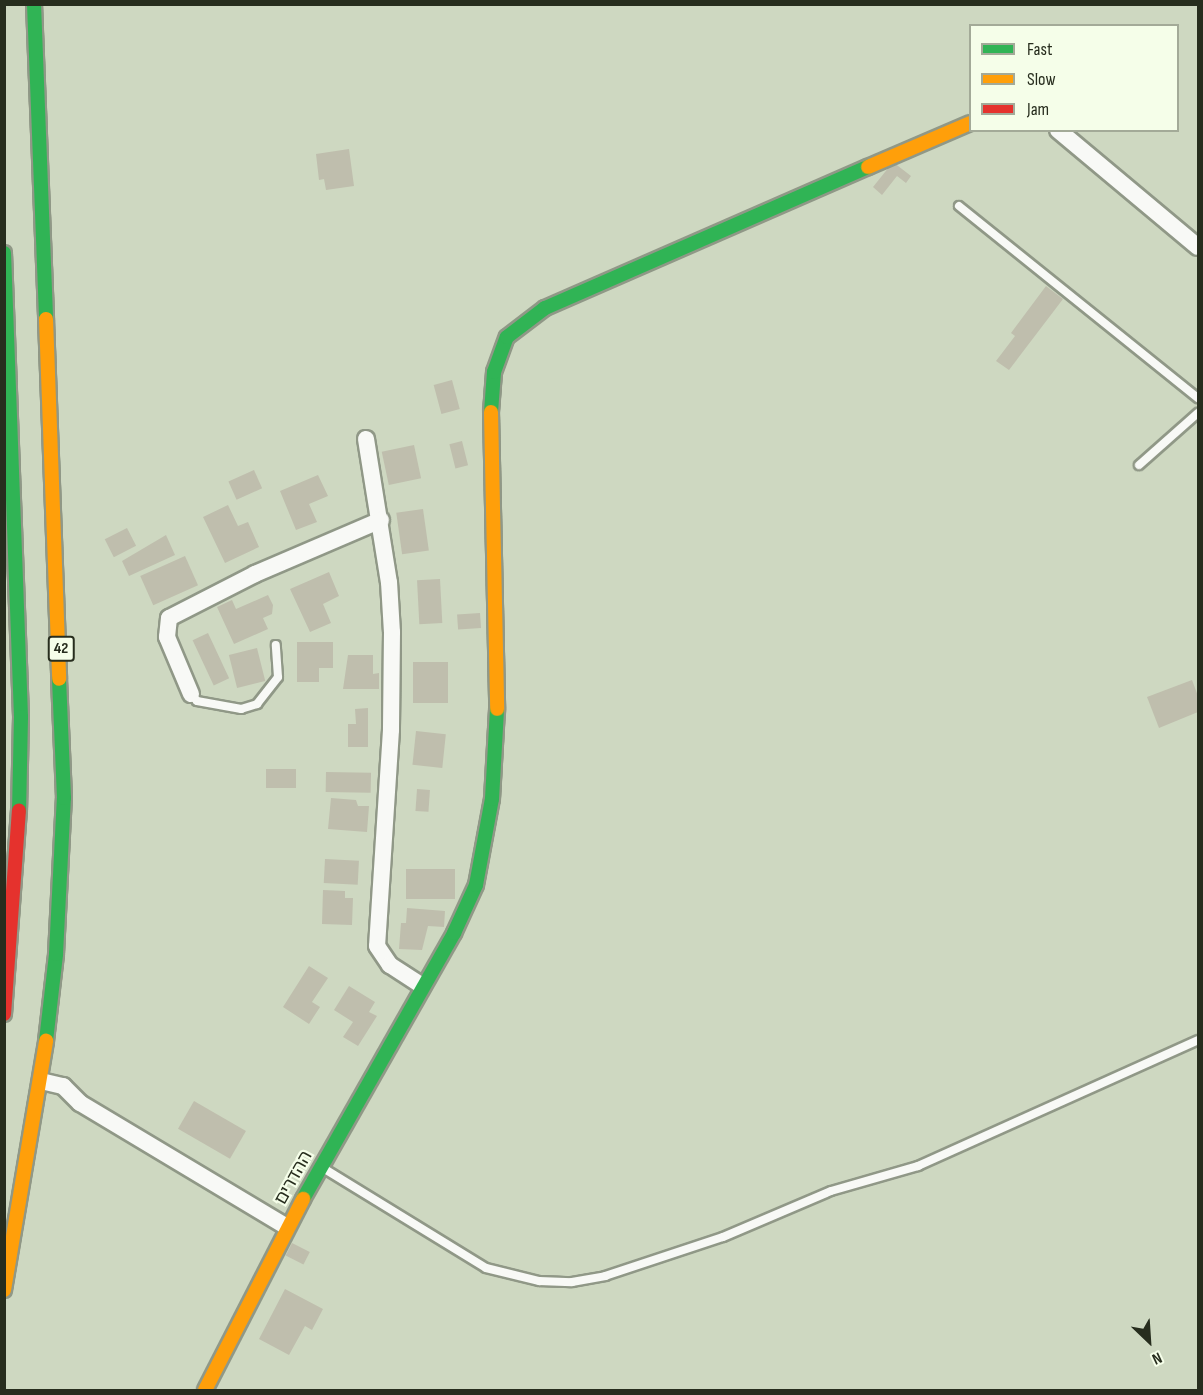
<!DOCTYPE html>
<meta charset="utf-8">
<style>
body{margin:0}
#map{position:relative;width:1203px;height:1395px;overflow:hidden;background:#ced8c1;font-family:"Sofia Sans Condensed","Noto Sans Hebrew",sans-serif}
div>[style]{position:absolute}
.building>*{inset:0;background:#bfbead;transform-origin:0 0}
.roads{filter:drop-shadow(2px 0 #909887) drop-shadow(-2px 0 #909887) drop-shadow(0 2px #909887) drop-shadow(0 -2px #909887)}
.lane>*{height:8px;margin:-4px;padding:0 4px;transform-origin:4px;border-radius:4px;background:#f8f9f6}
.street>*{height:16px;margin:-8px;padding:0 8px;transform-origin:8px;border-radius:8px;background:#f8f9f6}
.fast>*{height:14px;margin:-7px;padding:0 7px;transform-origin:7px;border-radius:7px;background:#30b455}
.slow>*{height:14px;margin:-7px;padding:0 7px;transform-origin:7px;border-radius:7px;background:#ff9f0a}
.jam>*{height:14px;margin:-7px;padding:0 7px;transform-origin:7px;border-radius:7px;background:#e5322d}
span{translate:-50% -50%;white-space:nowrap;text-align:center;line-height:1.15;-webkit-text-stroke:4.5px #f5fee9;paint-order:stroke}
.shield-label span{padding:2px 4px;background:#f5fee9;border:2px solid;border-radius:4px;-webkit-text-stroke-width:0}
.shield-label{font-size:16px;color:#272d1e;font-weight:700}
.street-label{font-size:18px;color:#272d1e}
.frame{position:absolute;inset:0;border:6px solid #272d1e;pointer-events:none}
.legend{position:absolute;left:969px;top:24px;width:210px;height:108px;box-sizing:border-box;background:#f5fee9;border:2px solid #a3aa98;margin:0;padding:8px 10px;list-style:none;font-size:18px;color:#272d1e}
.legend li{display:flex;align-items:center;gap:12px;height:30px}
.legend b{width:30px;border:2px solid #a3aa98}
.north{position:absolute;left:1119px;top:1311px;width:60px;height:60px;-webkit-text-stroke:4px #f5fee9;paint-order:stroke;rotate:155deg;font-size:16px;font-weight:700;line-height:24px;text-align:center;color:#272d1e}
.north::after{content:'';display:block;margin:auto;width:21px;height:27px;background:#272d1e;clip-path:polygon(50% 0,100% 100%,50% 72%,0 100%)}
</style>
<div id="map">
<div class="building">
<i style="clip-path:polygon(349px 149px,354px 186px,326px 190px,324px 179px,319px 180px,316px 154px)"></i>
<i style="clip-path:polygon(893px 162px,911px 176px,906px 183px,897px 176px,882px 195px,873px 187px)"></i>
<i style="clip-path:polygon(1046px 286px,1063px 299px,1009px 370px,996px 361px,1015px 336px,1011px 333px)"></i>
<i style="left:452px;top:380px;width:30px;height:19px;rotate:75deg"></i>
<i style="left:462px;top:441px;width:25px;height:13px;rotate:76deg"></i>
<i style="left:414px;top:445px;width:34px;height:33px;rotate:78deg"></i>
<i style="left:254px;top:470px;width:20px;height:28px;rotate:66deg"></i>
<i style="clip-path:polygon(318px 475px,328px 496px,309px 504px,317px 522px,296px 530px,280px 491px)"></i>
<i style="clip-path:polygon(228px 505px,238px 526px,248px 522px,259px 547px,225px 563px,203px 517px)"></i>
<i style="left:423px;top:509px;width:42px;height:27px;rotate:82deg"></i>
<i style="left:127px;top:528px;width:20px;height:25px;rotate:63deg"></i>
<i style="clip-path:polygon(166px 535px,175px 555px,129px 576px,122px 561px)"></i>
<i style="left:185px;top:556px;width:32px;height:49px;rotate:66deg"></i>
<i style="clip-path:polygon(329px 572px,339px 596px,323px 604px,331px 623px,310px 632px,290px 589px)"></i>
<i style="left:440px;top:579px;width:44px;height:23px;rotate:87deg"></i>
<i style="clip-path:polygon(268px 595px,273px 605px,272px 614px,263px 618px,268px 629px,234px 644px,217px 607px,232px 600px,236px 609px)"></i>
<i style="left:480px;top:613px;width:15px;height:23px;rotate:86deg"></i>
<i style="left:208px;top:633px;width:50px;height:17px;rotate:65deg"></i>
<i style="clip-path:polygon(297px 642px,333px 642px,333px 668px,319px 668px,319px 682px,297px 682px)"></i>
<i style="left:257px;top:648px;width:34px;height:29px;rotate:76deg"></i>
<i style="clip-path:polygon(348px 655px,373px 655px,373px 674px,379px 673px,379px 689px,343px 689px)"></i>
<i style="left:413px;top:662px;width:35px;height:41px"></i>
<i style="clip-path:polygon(1192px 680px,1198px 696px,1198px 712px,1159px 728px,1147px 697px)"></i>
<i style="clip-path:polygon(368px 708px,368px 747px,348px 747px,348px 724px,356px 724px,355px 709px)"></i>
<i style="left:416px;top:731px;width:30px;height:34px;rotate:6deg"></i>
<i style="left:266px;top:769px;width:30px;height:19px"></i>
<i style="left:326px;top:772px;width:45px;height:20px;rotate:1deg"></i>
<i style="left:417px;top:789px;width:13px;height:22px;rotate:4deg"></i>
<i style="clip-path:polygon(331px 798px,356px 800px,358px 806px,369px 806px,367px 832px,328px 829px)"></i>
<i style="left:325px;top:859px;width:34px;height:24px;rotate:3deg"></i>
<i style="left:406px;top:869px;width:49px;height:30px"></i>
<i style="clip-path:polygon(323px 890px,345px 891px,345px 898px,353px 898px,352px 925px,322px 924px)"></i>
<i style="clip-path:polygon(407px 908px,445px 911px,444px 927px,428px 926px,422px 950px,399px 949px,401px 923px,406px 923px)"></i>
<i style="clip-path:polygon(309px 966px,328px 978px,312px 1002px,320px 1007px,309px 1024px,283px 1007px)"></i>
<i style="clip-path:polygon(349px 986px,375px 1002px,369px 1012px,377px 1016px,358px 1046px,343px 1037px,353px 1022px,334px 1010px)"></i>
<i style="left:194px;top:1101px;width:60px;height:32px;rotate:30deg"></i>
<i style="left:292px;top:1243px;width:20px;height:14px;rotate:27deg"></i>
<i style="clip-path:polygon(285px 1289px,323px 1309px,312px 1330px,305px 1326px,289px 1355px,259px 1339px)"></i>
</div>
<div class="roads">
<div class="lane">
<i style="left:959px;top:206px;width:307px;rotate:38.8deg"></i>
<i style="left:1139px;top:465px;width:79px;rotate:-41.4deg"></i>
<i style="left:191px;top:694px;width:9px;rotate:49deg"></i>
<i style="left:197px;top:701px;width:45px;rotate:10.3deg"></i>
<i style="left:241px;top:709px;width:17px;rotate:-17deg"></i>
<i style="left:257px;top:704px;width:34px;rotate:-52deg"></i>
<i style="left:278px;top:677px;width:32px;rotate:-94deg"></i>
<i style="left:323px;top:1168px;width:191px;rotate:31.5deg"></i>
<i style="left:486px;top:1268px;width:55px;rotate:13.8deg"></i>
<i style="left:539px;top:1281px;width:33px;rotate:2deg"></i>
<i style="left:572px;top:1282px;width:34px;rotate:-10deg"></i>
<i style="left:605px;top:1276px;width:124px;rotate:-18.3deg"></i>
<i style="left:723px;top:1237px;width:117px;rotate:-23.1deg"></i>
<i style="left:831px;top:1191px;width:91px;rotate:-16deg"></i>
<i style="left:918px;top:1166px;width:307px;rotate:-24.2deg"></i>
</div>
<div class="street">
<i style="left:1058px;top:130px;width:182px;rotate:39.9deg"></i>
<i style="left:366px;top:439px;width:145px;rotate:80.9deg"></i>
<i style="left:389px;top:582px;width:50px;rotate:86.6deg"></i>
<i style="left:392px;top:632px;width:98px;rotate:90.6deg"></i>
<i style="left:391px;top:730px;width:216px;rotate:93.7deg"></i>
<i style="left:377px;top:946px;width:23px;rotate:56deg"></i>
<i style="left:390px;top:965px;width:38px;rotate:33deg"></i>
<i style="left:191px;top:694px;width:62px;rotate:-112.8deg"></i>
<i style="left:167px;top:637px;width:19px;rotate:-84deg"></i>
<i style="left:169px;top:618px;width:97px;rotate:-27.1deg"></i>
<i style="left:255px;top:574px;width:137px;rotate:-23.2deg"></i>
<i style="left:41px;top:1081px;width:23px;rotate:13deg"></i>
<i style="left:63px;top:1086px;width:24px;rotate:45deg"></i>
<i style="left:80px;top:1103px;width:241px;rotate:30.9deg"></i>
</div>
<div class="fast">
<i style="left:34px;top:4px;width:315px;rotate:87.8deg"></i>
<i style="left:4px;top:253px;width:464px;rotate:87.9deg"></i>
<i style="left:21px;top:717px;width:94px;rotate:91.2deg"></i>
<i style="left:491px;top:412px;width:40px;rotate:-85.7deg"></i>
<i style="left:494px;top:372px;width:37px;rotate:-70deg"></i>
<i style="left:507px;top:337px;width:48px;rotate:-37.3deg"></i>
<i style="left:545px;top:308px;width:352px;rotate:-23.6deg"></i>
<i style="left:46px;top:1041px;width:88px;rotate:-83.4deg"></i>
<i style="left:56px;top:954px;width:156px;rotate:-87.1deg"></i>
<i style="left:64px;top:798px;width:119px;rotate:-92.4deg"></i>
<i style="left:303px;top:1199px;width:306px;rotate:-60.4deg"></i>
<i style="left:454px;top:933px;width:53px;rotate:-65.4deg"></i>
<i style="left:476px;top:885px;width:87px;rotate:-79.5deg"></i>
<i style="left:492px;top:799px;width:90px;rotate:-86.8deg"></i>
</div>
<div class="slow">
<i style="left:868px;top:167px;width:111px;rotate:-23.3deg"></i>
<i style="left:46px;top:319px;width:360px;rotate:87.9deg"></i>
<i style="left:491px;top:412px;width:297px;rotate:88.8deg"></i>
<i style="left:4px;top:1290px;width:253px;rotate:-80.4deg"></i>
<i style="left:205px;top:1390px;width:215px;rotate:-62.8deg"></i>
</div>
<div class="jam">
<i style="left:4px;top:1014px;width:204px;rotate:-85.8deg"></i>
</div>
</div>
<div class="shield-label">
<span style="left:61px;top:649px">42</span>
</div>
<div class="street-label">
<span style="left:294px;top:1178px;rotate:-61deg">ההדרים</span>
</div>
<div class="frame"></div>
<ul class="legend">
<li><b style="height:8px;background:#30b455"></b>Fast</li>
<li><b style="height:8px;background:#ff9f0a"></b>Slow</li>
<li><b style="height:8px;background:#e5322d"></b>Jam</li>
</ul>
<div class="north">N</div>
</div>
